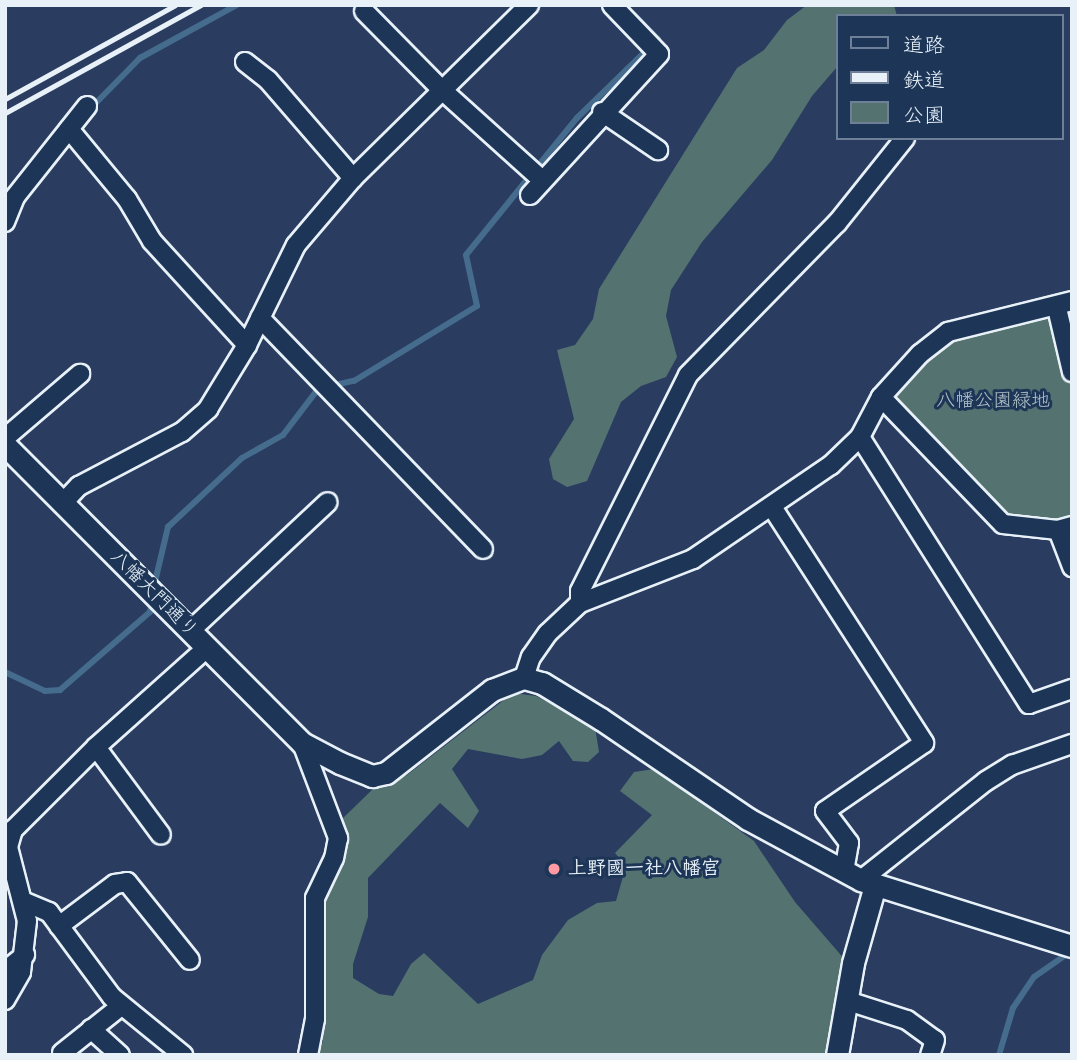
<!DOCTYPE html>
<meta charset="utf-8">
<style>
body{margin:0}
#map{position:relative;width:1077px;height:1060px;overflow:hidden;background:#2a3d60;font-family:"Balsamiq Sans","Klee One",sans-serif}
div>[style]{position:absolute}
.green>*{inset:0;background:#547270}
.stream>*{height:6px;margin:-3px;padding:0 3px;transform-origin:3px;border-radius:3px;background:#456c8d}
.roads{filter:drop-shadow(2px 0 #e8f1f8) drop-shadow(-2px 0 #e8f1f8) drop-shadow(0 2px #e8f1f8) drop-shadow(0 -2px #e8f1f8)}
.minor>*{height:18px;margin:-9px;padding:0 9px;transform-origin:9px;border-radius:9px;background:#1d3557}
.tertiary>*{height:21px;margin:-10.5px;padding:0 10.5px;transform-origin:10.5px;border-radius:10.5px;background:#1d3557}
.rail>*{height:5px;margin:-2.5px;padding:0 2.5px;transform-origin:2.5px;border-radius:2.5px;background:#e8f1f8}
.dots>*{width:19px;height:19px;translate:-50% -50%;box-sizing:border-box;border:4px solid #1d3557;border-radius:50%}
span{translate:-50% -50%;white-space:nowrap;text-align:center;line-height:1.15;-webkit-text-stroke:6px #1d3557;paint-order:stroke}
.park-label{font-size:19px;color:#b4c5c8}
.street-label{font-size:19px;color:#e8f1f8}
.poi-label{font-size:19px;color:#e8f1f8;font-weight:700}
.left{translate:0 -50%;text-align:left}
.frame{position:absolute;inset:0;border:7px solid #e8f1f8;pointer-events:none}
.legend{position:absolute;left:836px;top:14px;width:228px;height:126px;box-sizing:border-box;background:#1d3557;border:2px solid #6e8097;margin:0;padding:9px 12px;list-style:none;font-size:21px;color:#e8f1f8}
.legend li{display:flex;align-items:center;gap:14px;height:35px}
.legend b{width:35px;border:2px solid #6e8097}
</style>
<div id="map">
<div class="green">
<i style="clip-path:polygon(807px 5px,894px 5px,897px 16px,837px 16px,837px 67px,812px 96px,772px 160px,702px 242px,671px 290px,666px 316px,677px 357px,666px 377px,641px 386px,621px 402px,587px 481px,567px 487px,553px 479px,549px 459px,574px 419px,557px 350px,575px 345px,593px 319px,599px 289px,737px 68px,764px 50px,787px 20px)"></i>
<i style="clip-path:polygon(1057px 308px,1072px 372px,1072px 526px,1003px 524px,881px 397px,933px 343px)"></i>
<i style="clip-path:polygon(513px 693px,536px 696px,595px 727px,599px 752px,588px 762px,573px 761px,559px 741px,542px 755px,522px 759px,468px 749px,452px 769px,479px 811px,468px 828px,440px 803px,368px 878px,368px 917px,353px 964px,353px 978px,379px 994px,393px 996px,411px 964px,424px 953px,478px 1004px,533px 980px,542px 955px,568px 920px,597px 903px,616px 901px,626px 866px,615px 853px,652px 815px,620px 791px,634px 772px,654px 769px,754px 841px,795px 902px,846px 961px,828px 1055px,318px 1055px,323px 1041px,323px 908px,343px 840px,342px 819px,374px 788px,407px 775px)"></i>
</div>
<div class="stream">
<i style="left:91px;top:108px;width:70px;rotate:-45.6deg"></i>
<i style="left:140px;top:58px;width:111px;rotate:-28.7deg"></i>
<i style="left:154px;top:586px;width:61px;rotate:-76.7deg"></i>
<i style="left:168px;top:527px;width:101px;rotate:-43deg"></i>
<i style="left:242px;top:458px;width:47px;rotate:-29.3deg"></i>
<i style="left:283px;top:435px;width:58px;rotate:-52.7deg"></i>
<i style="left:318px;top:389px;width:37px;rotate:-13deg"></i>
<i style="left:354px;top:381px;width:144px;rotate:-31.4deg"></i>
<i style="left:477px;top:306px;width:52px;rotate:-102.2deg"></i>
<i style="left:466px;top:255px;width:176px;rotate:-51deg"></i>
<i style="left:577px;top:118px;width:113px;rotate:-44.3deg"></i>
<i style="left:658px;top:39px;width:33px;rotate:-135deg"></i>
<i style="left:5px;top:672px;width:44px;rotate:25.4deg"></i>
<i style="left:45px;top:691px;width:15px;rotate:-4deg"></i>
<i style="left:60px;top:690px;width:119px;rotate:-40.9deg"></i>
<i style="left:150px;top:612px;width:11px;rotate:-80deg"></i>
<i style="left:999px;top:1055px;width:49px;rotate:-73.4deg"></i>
<i style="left:1013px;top:1008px;width:37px;rotate:-56deg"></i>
<i style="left:1034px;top:977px;width:44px;rotate:-34.8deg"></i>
</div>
<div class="roads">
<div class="minor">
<i style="left:364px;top:11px;width:110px;rotate:45.4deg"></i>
<i style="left:441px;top:89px;width:136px;rotate:42deg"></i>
<i style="left:245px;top:62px;width:29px;rotate:38deg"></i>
<i style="left:268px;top:80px;width:130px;rotate:49.1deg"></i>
<i style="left:602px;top:112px;width:68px;rotate:34.2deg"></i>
<i style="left:69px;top:129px;width:91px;rotate:50.4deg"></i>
<i style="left:127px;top:199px;width:49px;rotate:59.2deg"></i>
<i style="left:152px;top:241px;width:141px;rotate:47.6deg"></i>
<i style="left:530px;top:195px;width:191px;rotate:-47.5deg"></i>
<i style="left:659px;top:54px;width:68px;rotate:-133.8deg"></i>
<i style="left:5px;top:222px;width:27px;rotate:-68deg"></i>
<i style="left:15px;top:197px;width:116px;rotate:-51.6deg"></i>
<i style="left:1057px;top:308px;width:66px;rotate:76.8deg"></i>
<i style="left:260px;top:318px;width:321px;rotate:46deg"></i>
<i style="left:881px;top:397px;width:176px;rotate:46.2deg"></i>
<i style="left:1003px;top:524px;width:55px;rotate:6.2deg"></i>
<i style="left:1058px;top:530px;width:15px;rotate:-16deg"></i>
<i style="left:860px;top:437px;width:316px;rotate:57.7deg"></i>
<i style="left:1029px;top:704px;width:46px;rotate:-19.2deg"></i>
<i style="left:5px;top:438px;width:99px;rotate:-40.5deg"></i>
<i style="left:62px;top:504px;width:25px;rotate:-47deg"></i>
<i style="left:79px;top:486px;width:116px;rotate:-27.7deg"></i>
<i style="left:182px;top:432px;width:35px;rotate:-41deg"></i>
<i style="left:208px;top:409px;width:75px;rotate:-58.6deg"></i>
<i style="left:247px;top:345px;width:111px;rotate:-63.9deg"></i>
<i style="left:296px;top:245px;width:88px;rotate:-49.6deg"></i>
<i style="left:353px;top:178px;width:247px;rotate:-44.5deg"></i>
<i style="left:772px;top:507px;width:281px;rotate:57.2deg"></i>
<i style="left:924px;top:743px;width:120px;rotate:145.5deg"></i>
<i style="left:825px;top:811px;width:40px;rotate:53deg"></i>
<i style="left:849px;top:843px;width:28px;rotate:100deg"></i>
<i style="left:1058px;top:530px;width:40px;rotate:69deg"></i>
<i style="left:580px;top:603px;width:12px;rotate:-90deg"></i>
<i style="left:580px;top:591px;width:241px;rotate:-63.4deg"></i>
<i style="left:688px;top:375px;width:213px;rotate:-45.6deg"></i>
<i style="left:837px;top:223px;width:109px;rotate:-51.3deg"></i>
<i style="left:191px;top:630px;width:187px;rotate:-43.1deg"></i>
<i style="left:524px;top:678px;width:22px;rotate:-72deg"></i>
<i style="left:531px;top:657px;width:29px;rotate:-55deg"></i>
<i style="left:548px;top:633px;width:44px;rotate:-43.2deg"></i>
<i style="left:580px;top:603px;width:121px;rotate:-21.3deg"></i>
<i style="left:693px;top:559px;width:167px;rotate:-34.3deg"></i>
<i style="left:831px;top:465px;width:40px;rotate:-44deg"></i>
<i style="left:860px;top:437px;width:45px;rotate:-62.3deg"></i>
<i style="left:881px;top:397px;width:58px;rotate:-47.8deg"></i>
<i style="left:920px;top:354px;width:36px;rotate:-38deg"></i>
<i style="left:948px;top:332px;width:128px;rotate:-14deg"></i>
<i style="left:302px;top:743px;width:102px;rotate:69.2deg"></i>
<i style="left:338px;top:838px;width:20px;rotate:101deg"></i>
<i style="left:334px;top:858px;width:44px;rotate:115.4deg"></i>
<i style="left:315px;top:898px;width:121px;rotate:90deg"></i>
<i style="left:315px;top:1019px;width:37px;rotate:101deg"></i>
<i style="left:96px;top:747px;width:109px;rotate:53.5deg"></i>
<i style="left:861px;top:880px;width:159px;rotate:-38.4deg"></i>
<i style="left:986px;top:781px;width:31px;rotate:-32deg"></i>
<i style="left:1012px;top:765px;width:64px;rotate:-19.3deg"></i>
<i style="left:25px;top:902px;width:26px;rotate:23deg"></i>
<i style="left:49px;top:912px;width:106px;rotate:53.5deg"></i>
<i style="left:112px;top:997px;width:92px;rotate:39.2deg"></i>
<i style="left:59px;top:926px;width:70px;rotate:-36.9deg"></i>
<i style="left:115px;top:884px;width:12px;rotate:-9deg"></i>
<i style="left:127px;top:882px;width:100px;rotate:51.1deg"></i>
<i style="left:5px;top:971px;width:26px;rotate:-39deg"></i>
<i style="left:5px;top:1000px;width:32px;rotate:-60deg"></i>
<i style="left:21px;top:972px;width:51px;rotate:-83.3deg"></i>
<i style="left:27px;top:921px;width:76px;rotate:-104.4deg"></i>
<i style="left:8px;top:847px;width:18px;rotate:-74deg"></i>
<i style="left:13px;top:830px;width:117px;rotate:-45deg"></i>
<i style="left:96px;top:747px;width:150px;rotate:-41.8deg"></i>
<i style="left:848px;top:1001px;width:62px;rotate:17.9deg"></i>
<i style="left:907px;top:1020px;width:34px;rotate:36deg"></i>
<i style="left:935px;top:1040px;width:16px;rotate:108deg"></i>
<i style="left:91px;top:1029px;width:39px;rotate:42deg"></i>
<i style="left:62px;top:1053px;width:75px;rotate:-38.5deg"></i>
</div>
<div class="tertiary">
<i style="left:5px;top:445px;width:421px;rotate:45.1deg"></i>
<i style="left:302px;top:743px;width:43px;rotate:27.8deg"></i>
<i style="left:340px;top:763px;width:35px;rotate:22deg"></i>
<i style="left:372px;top:776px;width:14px;rotate:-12deg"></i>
<i style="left:386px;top:773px;width:135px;rotate:-38.1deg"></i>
<i style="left:492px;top:690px;width:34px;rotate:-21deg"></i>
<i style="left:524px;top:678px;width:19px;rotate:16deg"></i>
<i style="left:542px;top:683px;width:69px;rotate:31.4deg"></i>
<i style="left:601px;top:719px;width:178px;rotate:34.2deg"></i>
<i style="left:748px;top:819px;width:128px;rotate:28.4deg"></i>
<i style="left:861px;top:880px;width:221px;rotate:17.4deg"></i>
<i style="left:837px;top:1055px;width:93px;rotate:-80.1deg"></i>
<i style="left:853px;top:963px;width:81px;rotate:-74.2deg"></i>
</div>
</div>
<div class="rail">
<i style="left:5px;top:99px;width:194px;rotate:-28.9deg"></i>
<i style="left:5px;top:113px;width:224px;rotate:-28.9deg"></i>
</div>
<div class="dots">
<i style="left:554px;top:869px;background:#ff9aa2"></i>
</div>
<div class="park-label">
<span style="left:993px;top:401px">八幡公園緑地</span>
</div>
<div class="street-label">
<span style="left:154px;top:594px;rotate:45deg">八幡大門通り</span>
</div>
<div class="poi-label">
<span class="left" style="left:568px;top:869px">上野國一社八幡宮</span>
</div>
<div class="frame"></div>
<ul class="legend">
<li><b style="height:9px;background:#1d3557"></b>道路</li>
<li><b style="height:9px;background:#e8f1f8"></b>鉄道</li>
<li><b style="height:19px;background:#547270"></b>公園</li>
</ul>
</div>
